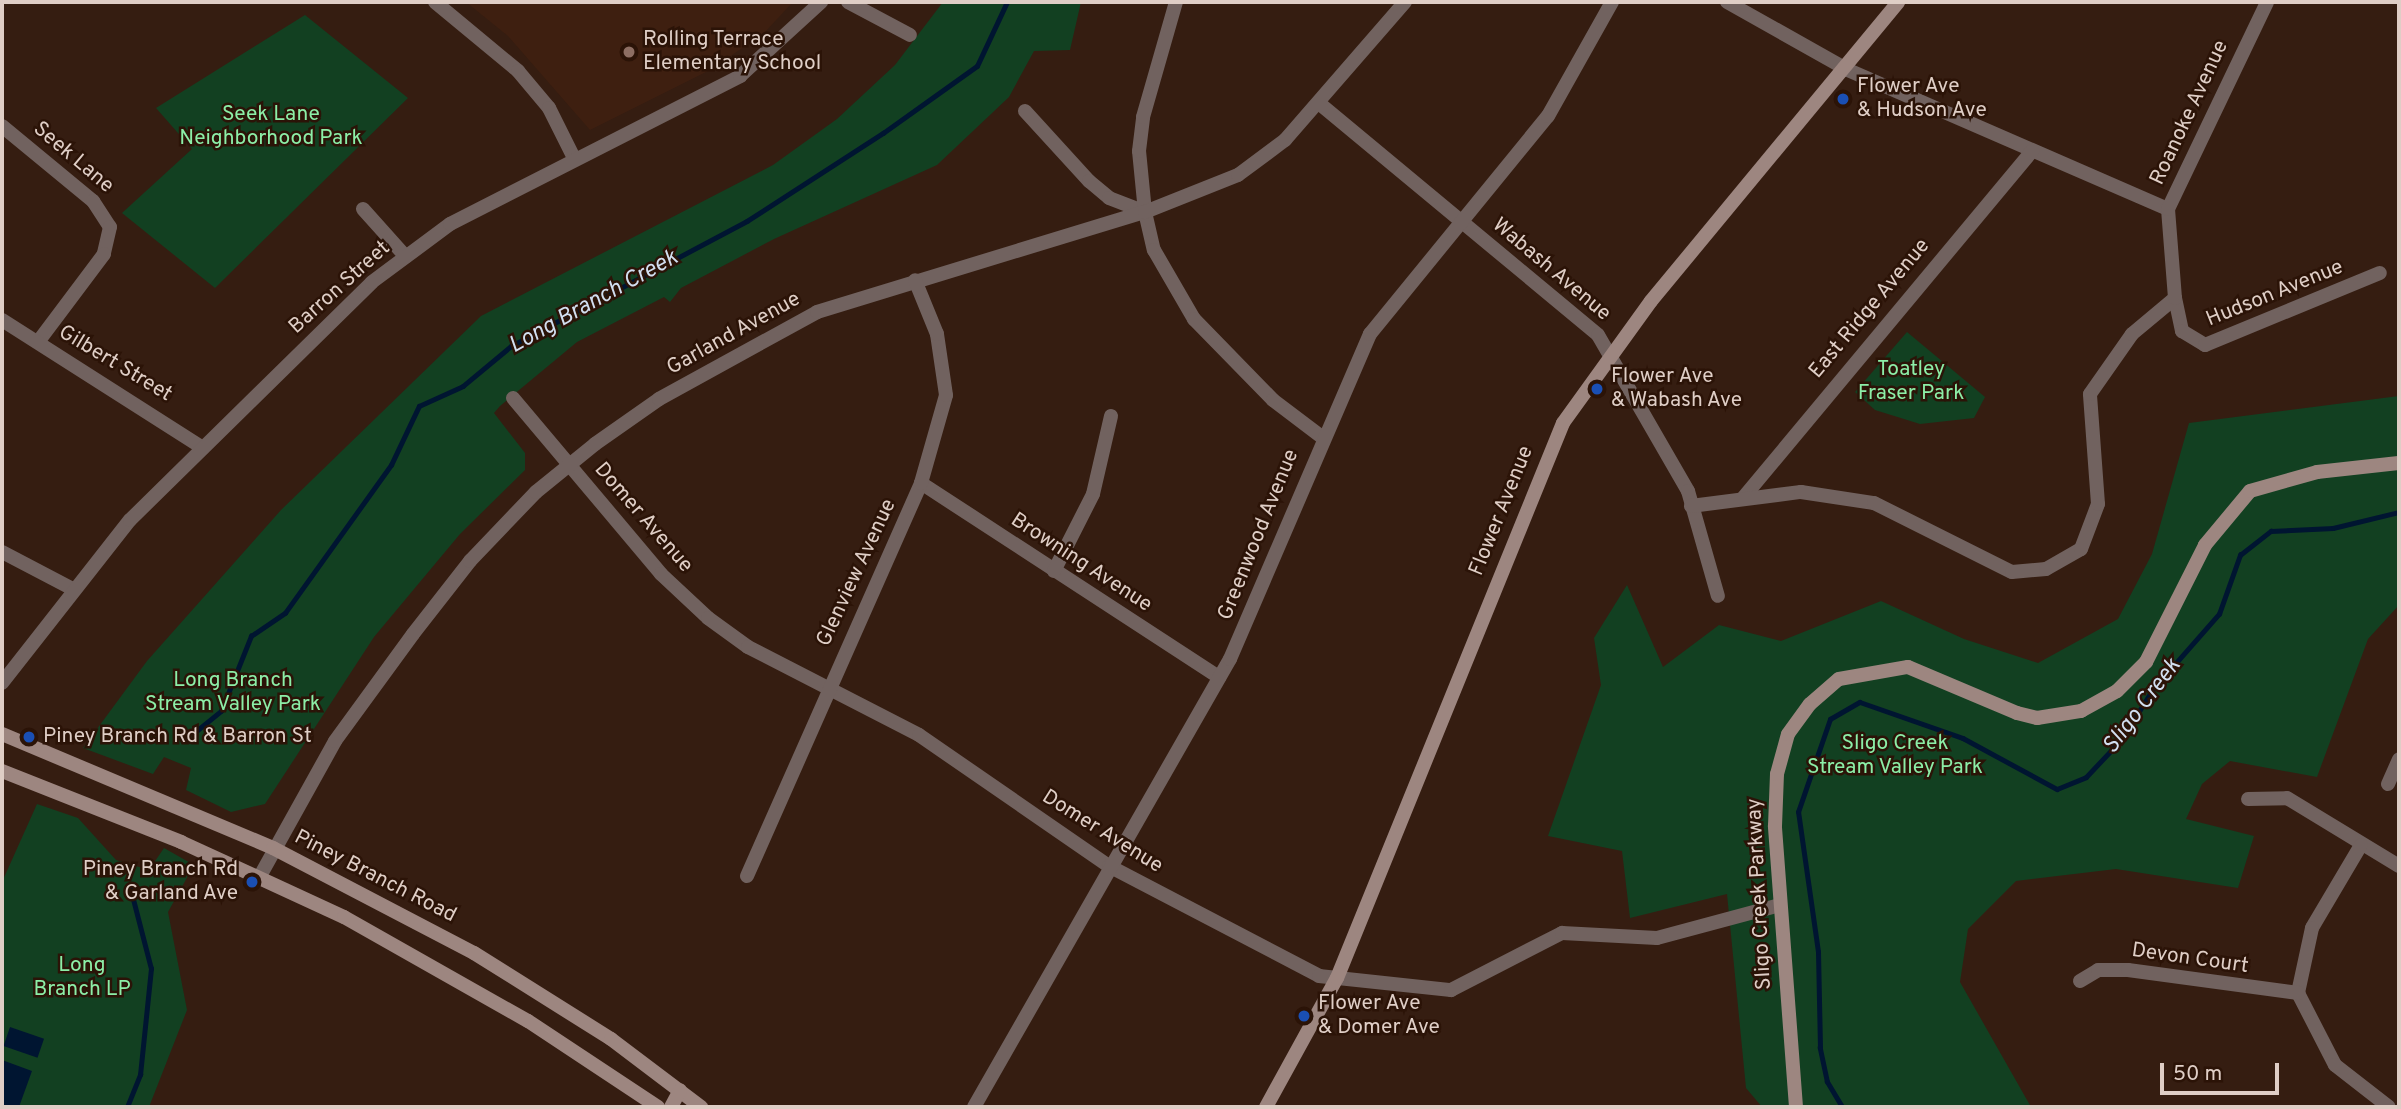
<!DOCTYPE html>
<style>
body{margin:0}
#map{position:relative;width:2401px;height:1109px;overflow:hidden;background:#351d11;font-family:Overpass,sans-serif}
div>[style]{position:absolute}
.built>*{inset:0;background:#3e1f10}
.green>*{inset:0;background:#124021}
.water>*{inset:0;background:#001531;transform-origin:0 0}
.stream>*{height:4.5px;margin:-2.25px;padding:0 2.25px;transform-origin:2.25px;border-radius:2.25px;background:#001531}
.street>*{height:14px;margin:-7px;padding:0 7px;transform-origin:7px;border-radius:7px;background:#71625f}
.secondary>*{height:14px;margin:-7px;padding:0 7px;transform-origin:7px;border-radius:7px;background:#9d8680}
.dots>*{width:19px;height:19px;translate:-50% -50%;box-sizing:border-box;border:4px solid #2b1307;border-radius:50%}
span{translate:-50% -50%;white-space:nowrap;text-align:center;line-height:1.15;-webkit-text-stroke:5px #2b1307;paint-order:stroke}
.poi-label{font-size:21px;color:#dfcec6}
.left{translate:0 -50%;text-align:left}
.right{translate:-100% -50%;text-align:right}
.street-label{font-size:21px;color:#dfcec6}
.park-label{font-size:21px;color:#8ceea7}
.water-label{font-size:23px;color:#d2dff0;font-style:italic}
.frame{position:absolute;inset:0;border:4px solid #dfcec6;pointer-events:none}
.scale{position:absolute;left:2160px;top:1063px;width:119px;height:32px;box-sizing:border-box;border:4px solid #dfcec6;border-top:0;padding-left:9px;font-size:21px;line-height:24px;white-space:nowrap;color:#dfcec6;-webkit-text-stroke:5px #2b1307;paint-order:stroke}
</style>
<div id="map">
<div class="built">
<i style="clip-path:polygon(466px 2px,793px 2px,765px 32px,712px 69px,590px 130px,508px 36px)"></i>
</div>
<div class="green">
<i style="clip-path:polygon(943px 2px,1081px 2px,1070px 50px,1034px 51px,1009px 97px,937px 165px,774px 239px,681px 288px,670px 302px,664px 297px,577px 342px,500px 406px,494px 413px,525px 453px,525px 470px,460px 534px,374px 637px,265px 804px,231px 812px,186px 790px,191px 768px,164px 757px,153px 774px,83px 748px,147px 661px,281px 510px,481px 316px,773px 165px,837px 119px,895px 65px)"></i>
<i style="clip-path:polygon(305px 15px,408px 98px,215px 288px,122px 213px,192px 149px,156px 108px)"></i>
<i style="clip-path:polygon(1907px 332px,1985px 397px,1974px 418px,1920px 424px,1875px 410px,1855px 392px)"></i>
<i style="clip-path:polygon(2399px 396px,2399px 605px,2368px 639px,2317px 777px,2230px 761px,2202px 784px,2186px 819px,2254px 836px,2238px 888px,2116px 869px,2016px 881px,1968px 929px,1960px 982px,2031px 1107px,1762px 1107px,1746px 1088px,1727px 894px,1630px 918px,1622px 851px,1548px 836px,1601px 685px,1594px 638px,1627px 585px,1663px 667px,1719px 625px,1781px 641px,1881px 601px,1964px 639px,2038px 663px,2118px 619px,2152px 554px,2189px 423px)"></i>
<i style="clip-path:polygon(37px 804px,78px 818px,116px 860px,149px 870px,164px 848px,194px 865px,168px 912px,187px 1010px,149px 1107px,2px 1107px,2px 882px)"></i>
</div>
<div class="water">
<i style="left:10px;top:1027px;width:36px;height:20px;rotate:19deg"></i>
<i style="clip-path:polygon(2px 1060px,32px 1071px,19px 1107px,2px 1107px)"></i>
</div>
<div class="stream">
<i style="left:195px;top:732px;width:33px;rotate:-39deg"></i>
<i style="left:221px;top:711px;width:81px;rotate:-68.2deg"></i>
<i style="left:251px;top:636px;width:41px;rotate:-34.1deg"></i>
<i style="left:285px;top:613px;width:182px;rotate:-54.4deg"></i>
<i style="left:391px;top:465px;width:65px;rotate:-64.6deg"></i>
<i style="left:419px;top:406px;width:48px;rotate:-24.4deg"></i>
<i style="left:463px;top:386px;width:62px;rotate:-39.8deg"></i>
<i style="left:511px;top:346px;width:267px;rotate:-27.9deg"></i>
<i style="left:747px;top:221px;width:162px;rotate:-32.9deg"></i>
<i style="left:883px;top:133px;width:115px;rotate:-35.5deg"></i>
<i style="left:977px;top:66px;width:71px;rotate:-64.9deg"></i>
<i style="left:127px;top:1107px;width:35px;rotate:-68deg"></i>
<i style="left:140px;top:1075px;width:107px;rotate:-84.1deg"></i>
<i style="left:151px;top:969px;width:84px;rotate:-104.5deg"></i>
<i style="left:1842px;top:1107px;width:29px;rotate:-121deg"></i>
<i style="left:1827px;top:1082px;width:35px;rotate:-102deg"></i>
<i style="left:1820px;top:1048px;width:96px;rotate:-91.2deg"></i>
<i style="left:1818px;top:952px;width:141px;rotate:-98.1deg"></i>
<i style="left:1798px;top:812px;width:98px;rotate:-71deg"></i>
<i style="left:1830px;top:719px;width:34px;rotate:-30deg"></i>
<i style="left:1860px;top:702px;width:109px;rotate:19.3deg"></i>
<i style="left:1963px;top:738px;width:107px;rotate:28.5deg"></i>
<i style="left:2057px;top:789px;width:31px;rotate:-22deg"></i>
<i style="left:2086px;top:777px;width:51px;rotate:-46.6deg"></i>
<i style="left:2121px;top:740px;width:60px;rotate:-57.9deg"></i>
<i style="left:2153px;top:689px;width:100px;rotate:-48.7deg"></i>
<i style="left:2219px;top:614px;width:63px;rotate:-70.4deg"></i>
<i style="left:2240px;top:555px;width:39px;rotate:-38deg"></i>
<i style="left:2271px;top:531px;width:62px;rotate:-2.8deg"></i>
<i style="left:2333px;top:528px;width:68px;rotate:-13.6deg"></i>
</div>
<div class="street">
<i style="left:435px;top:2px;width:108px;rotate:39.7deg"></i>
<i style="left:518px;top:71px;width:48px;rotate:50deg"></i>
<i style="left:549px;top:108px;width:54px;rotate:63.4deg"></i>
<i style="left:848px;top:2px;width:70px;rotate:28deg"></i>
<i style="left:1727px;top:2px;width:139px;rotate:29.3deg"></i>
<i style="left:1848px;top:70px;width:349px;rotate:23.5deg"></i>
<i style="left:1320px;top:104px;width:361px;rotate:39.7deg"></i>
<i style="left:1598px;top:335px;width:180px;rotate:60deg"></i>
<i style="left:1688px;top:491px;width:109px;rotate:74.1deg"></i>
<i style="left:1025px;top:111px;width:95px;rotate:47.6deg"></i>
<i style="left:1089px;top:181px;width:26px;rotate:40deg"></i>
<i style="left:1109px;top:198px;width:39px;rotate:21deg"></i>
<i style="left:1145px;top:212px;width:39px;rotate:77deg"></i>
<i style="left:1154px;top:250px;width:80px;rotate:59.9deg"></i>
<i style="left:1194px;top:319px;width:113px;rotate:45.7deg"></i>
<i style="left:1273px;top:400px;width:61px;rotate:37.1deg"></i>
<i style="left:2px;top:126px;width:118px;rotate:39.5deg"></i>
<i style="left:93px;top:201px;width:31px;rotate:57deg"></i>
<i style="left:110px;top:227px;width:28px;rotate:103deg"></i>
<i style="left:104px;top:254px;width:110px;rotate:126.9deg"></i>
<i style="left:363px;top:209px;width:64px;rotate:48.1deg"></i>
<i style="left:1145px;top:212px;width:61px;rotate:-95.6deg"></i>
<i style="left:1139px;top:151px;width:34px;rotate:-83deg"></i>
<i style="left:1143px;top:117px;width:120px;rotate:-74deg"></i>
<i style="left:2175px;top:298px;width:34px;rotate:78deg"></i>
<i style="left:2182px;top:331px;width:27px;rotate:31deg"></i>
<i style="left:2205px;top:345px;width:189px;rotate:-22.4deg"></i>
<i style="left:2px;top:320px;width:238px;rotate:32.5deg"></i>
<i style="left:513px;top:398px;width:230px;rotate:49.9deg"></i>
<i style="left:661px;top:574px;width:64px;rotate:43.1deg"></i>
<i style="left:708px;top:618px;width:49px;rotate:35.9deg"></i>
<i style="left:748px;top:647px;width:192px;rotate:27.2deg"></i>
<i style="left:919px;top:735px;width:231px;rotate:34.6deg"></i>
<i style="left:1109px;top:866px;width:237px;rotate:27.6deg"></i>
<i style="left:1319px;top:976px;width:133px;rotate:6.1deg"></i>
<i style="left:1451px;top:990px;width:125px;rotate:-27.2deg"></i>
<i style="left:1562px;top:933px;width:95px;rotate:3deg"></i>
<i style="left:1657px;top:938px;width:127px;rotate:-15deg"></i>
<i style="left:921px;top:483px;width:356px;rotate:33.1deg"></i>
<i style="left:1743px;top:498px;width:452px;rotate:-50.2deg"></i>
<i style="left:1691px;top:506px;width:111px;rotate:-7.3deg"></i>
<i style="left:1801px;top:492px;width:74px;rotate:8.6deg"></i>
<i style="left:1874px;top:503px;width:154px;rotate:26.6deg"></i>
<i style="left:2012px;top:572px;width:34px;rotate:-5deg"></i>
<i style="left:2046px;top:569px;width:40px;rotate:-29.7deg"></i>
<i style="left:2081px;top:549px;width:48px;rotate:-69.3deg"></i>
<i style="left:2098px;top:504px;width:110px;rotate:-94.2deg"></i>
<i style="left:2090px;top:394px;width:73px;rotate:-55deg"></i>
<i style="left:2132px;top:334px;width:56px;rotate:-39.9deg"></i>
<i style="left:2175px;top:298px;width:89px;rotate:-94.5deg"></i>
<i style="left:2168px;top:209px;width:229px;rotate:-64.4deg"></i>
<i style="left:2px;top:552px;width:78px;rotate:27.6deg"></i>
<i style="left:1054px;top:571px;width:86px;rotate:-63.1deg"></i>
<i style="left:1093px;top:494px;width:80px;rotate:-77deg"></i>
<i style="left:2px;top:683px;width:207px;rotate:-51.9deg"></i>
<i style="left:130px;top:520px;width:339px;rotate:-44.5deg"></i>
<i style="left:372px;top:282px;width:97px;rotate:-36.6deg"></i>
<i style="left:450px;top:224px;width:326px;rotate:-27deg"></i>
<i style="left:740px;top:76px;width:110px;rotate:-42.4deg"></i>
<i style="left:2388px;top:784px;width:27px;rotate:-66deg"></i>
<i style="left:2248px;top:799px;width:39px;rotate:-1deg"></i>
<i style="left:2287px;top:798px;width:131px;rotate:31.3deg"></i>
<i style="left:2361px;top:845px;width:96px;rotate:120.6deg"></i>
<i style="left:2312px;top:928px;width:66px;rotate:102.2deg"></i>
<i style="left:2298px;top:993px;width:81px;rotate:62.8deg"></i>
<i style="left:2335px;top:1065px;width:68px;rotate:37.9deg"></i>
<i style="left:260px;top:876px;width:154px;rotate:-60.9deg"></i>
<i style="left:335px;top:741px;width:132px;rotate:-53.9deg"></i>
<i style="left:413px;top:634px;width:93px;rotate:-52deg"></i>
<i style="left:470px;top:561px;width:95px;rotate:-46.3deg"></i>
<i style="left:536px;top:492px;width:76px;rotate:-39.1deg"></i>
<i style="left:595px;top:444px;width:78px;rotate:-35.1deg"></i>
<i style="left:659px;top:399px;width:180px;rotate:-28.8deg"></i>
<i style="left:817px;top:312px;width:343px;rotate:-17deg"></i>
<i style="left:1145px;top:212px;width:100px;rotate:-21.7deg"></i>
<i style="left:1238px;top:175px;width:59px;rotate:-36.7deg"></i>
<i style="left:1285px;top:140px;width:183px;rotate:-49deg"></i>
<i style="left:747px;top:876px;width:430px;rotate:-66.1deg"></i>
<i style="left:921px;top:483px;width:91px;rotate:-74.1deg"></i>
<i style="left:946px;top:395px;width:62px;rotate:-98.4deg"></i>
<i style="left:937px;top:334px;width:58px;rotate:-112.2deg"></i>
<i style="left:2080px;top:981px;width:21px;rotate:-31deg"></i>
<i style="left:2098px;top:970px;width:30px"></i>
<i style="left:2128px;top:970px;width:172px;rotate:7.7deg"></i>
<i style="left:974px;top:1107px;width:516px;rotate:-60.26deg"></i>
<i style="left:1230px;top:659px;width:354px;rotate:-66.7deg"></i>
<i style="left:1370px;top:334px;width:281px;rotate:-50.8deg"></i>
<i style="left:1548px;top:116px;width:131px;rotate:-60.7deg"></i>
</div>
<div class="secondary">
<i style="left:2px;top:734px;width:294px;rotate:22.8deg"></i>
<i style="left:273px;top:848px;width:227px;rotate:27.6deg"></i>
<i style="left:474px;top:953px;width:162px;rotate:32.1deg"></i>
<i style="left:611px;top:1039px;width:113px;rotate:37.1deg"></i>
<i style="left:2px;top:771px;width:193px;rotate:21.6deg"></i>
<i style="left:181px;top:842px;width:179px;rotate:24.7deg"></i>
<i style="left:344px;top:917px;width:211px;rotate:29.5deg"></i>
<i style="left:528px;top:1021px;width:156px;rotate:33.5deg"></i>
<i style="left:671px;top:1107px;width:19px;rotate:-62deg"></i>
<i style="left:1266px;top:1107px;width:147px;rotate:-61.2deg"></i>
<i style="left:1337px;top:978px;width:599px;rotate:-67.84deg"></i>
<i style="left:1563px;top:423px;width:150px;rotate:-54.2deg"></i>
<i style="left:1651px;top:301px;width:388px;rotate:-50.4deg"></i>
<i style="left:1796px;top:1107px;width:282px;rotate:-94.3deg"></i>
<i style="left:1775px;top:826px;width:52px;rotate:-87.8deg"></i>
<i style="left:1777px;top:774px;width:41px;rotate:-74.6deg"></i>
<i style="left:1788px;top:734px;width:37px;rotate:-54deg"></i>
<i style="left:1810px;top:704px;width:38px;rotate:-41deg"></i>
<i style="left:1839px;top:679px;width:70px;rotate:-9.9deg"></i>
<i style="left:1908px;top:667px;width:118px;rotate:22.9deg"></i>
<i style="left:2017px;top:713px;width:21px;rotate:14deg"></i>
<i style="left:2037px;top:718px;width:45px;rotate:-9deg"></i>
<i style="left:2081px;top:711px;width:41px;rotate:-29.1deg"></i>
<i style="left:2117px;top:691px;width:41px;rotate:-45deg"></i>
<i style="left:2146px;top:662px;width:131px;rotate:-63.2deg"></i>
<i style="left:2205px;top:545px;width:70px;rotate:-50.2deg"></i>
<i style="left:2250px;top:491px;width:70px;rotate:-15.8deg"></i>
<i style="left:2317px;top:472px;width:82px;rotate:-6.3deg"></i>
</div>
<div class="dots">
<i style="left:629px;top:52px;background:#8d6e63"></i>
<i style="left:1843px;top:99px;background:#1a4fb4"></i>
<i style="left:1597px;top:389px;background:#1a4fb4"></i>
<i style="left:29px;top:737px;background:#1a4fb4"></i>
<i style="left:252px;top:882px;background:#1a4fb4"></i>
<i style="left:1304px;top:1016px;background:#1a4fb4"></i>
</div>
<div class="poi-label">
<span class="left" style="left:643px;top:52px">Rolling Terrace<br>Elementary School</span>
<span class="left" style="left:1857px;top:99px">Flower Ave<br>&amp; Hudson Ave</span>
<span class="left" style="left:1611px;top:389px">Flower Ave<br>&amp; Wabash Ave</span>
<span class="left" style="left:43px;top:737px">Piney Branch Rd &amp; Barron St</span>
<span class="right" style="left:238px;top:882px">Piney Branch Rd<br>&amp; Garland Ave</span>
<span class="left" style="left:1318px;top:1016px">Flower Ave<br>&amp; Domer Ave</span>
</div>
<div class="street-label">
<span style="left:2190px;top:113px;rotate:-65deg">Roanoke Avenue</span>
<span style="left:73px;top:158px;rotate:40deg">Seek Lane</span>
<span style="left:1551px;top:270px;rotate:40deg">Wabash Avenue</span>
<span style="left:340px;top:288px;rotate:-42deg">Barron Street</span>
<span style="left:2275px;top:294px;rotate:-22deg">Hudson Avenue</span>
<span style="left:1870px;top:309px;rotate:-50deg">East Ridge Avenue</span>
<span style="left:734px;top:334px;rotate:-29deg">Garland Avenue</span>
<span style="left:115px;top:364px;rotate:31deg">Gilbert Street</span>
<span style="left:1502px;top:511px;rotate:-68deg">Flower Avenue</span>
<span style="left:643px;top:518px;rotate:49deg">Domer Avenue</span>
<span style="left:1259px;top:535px;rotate:-68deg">Greenwood Avenue</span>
<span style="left:1081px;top:563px;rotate:33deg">Browning Avenue</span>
<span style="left:857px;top:573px;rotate:-65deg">Glenview Avenue</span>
<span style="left:1102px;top:832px;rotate:32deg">Domer Avenue</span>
<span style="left:375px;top:877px;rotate:27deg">Piney Branch Road</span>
<span style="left:1760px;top:894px;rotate:-93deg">Sligo Creek Parkway</span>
<span style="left:2190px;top:959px;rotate:8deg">Devon Court</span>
</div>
<div class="park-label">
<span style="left:271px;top:127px">Seek Lane<br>Neighborhood Park</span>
<span style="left:1911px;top:382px">Toatley<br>Fraser Park</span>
<span style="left:233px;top:693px">Long Branch<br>Stream Valley Park</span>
<span style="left:1895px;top:756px">Sligo Creek<br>Stream Valley Park</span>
<span style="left:82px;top:978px">Long<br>Branch LP</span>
</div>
<div class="water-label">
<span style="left:594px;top:303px;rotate:-29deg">Long Branch Creek</span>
<span style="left:2143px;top:707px;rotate:-53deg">Sligo Creek</span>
</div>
<div class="frame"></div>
<div class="scale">50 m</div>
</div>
